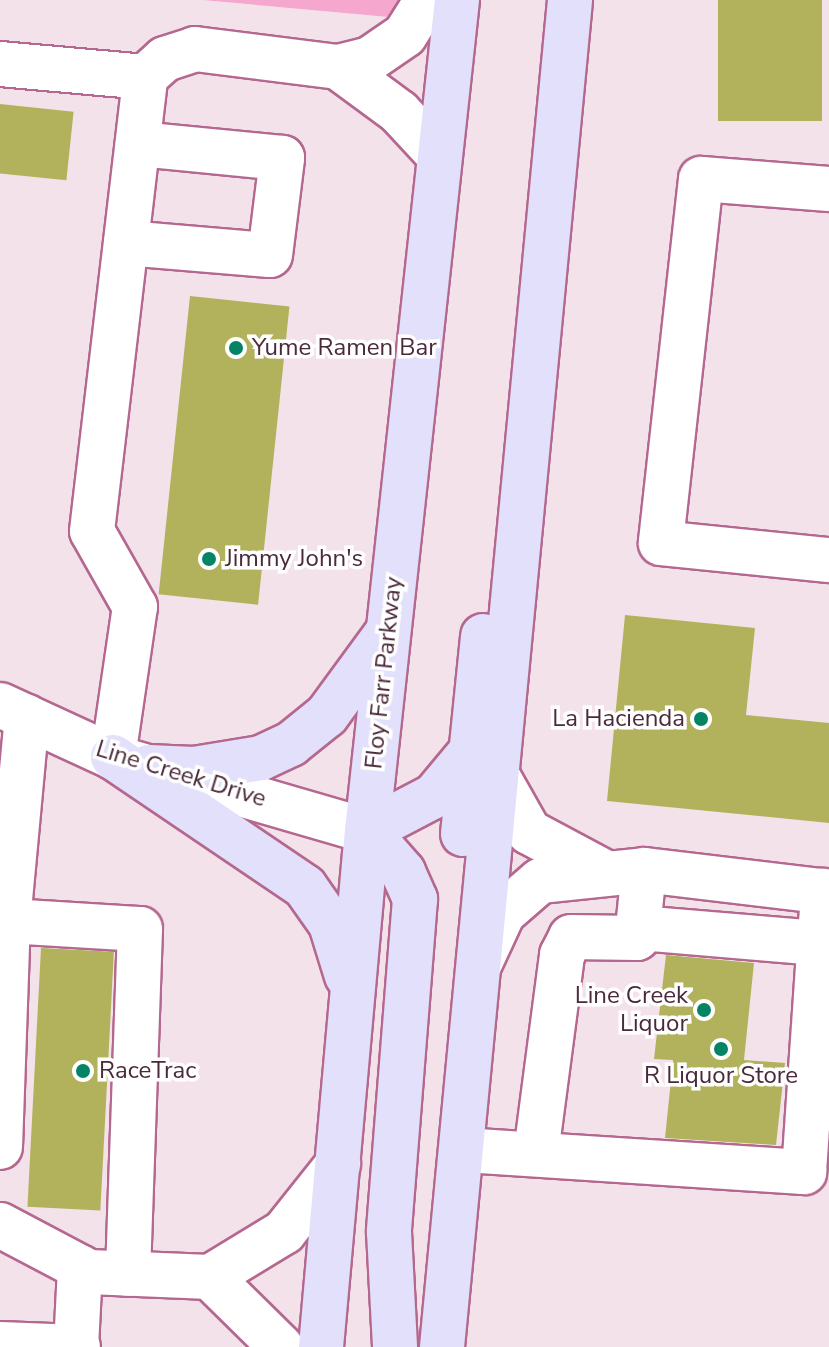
<!DOCTYPE html>
<style>
body{margin:0}
#map{position:relative;width:829px;height:1347px;overflow:hidden;background:#f4e2ea;font-family:"Nunito Sans",sans-serif}
div>[style]{position:absolute}
[style*='--x']{left:calc(var(--x)*1px);top:calc(var(--y)*1px);width:calc(var(--w)*1px);rotate:calc(var(--a)*1deg)}
.green>*{inset:0;background:#f5a7cd}
.building>*{inset:0;background:#b2b25c;transform-origin:0 0}
.roads{filter:drop-shadow(2px 0 #b5688f) drop-shadow(-2px 0 #b5688f) drop-shadow(0 2px #b5688f) drop-shadow(0 -2px #b5688f)}
.minor>*{height:44px;margin:-22px;padding:0 22px;transform-origin:22px;border-radius:22px;background:#fff}
.major>*{height:44px;margin:-22px;padding:0 22px;transform-origin:22px;border-radius:22px;background:#e2e0fa}
.dots>*{width:22px;height:22px;translate:-50% -50%;box-sizing:border-box;border:4px solid #fff;border-radius:50%}
span{translate:-50% -50%;white-space:nowrap;text-align:center;line-height:1.15;-webkit-text-stroke:7px #fff;paint-order:stroke}
.poi-label{font-size:24px;color:#4a2939}
.left{translate:0 -50%;text-align:left}
.right{translate:-100% -50%;text-align:right}
.street-label{font-size:24px;color:#4a2939}
</style>
<div id="map">
<div class="green">
<div style="clip-path:polygon(203px 0,401px 0,400px 18px)"></div>
</div>
<div class="building">
<div style="left:718px;top:0;width:104px;height:121px"></div>
<div style="left:0;top:104px;width:74px;height:69px;rotate:6deg"></div>
<div style="left:190px;top:296px;width:100px;height:300px;rotate:6deg"></div>
<div style="clip-path:polygon(625px 615px,755px 628px,746px 715px,829px 723px,829px 823px,607px 801px)"></div>
<div style="left:41px;top:948px;width:73px;height:259px;rotate:3deg"></div>
<div style="clip-path:polygon(666px 955px,754px 963px,744px 1060px,785px 1063px,776px 1145px,665px 1138px,673px 1060px,654px 1059px)"></div>
</div>
<div class="roads">
<div class="minor">
<div style="--x:0;--y:64;--w:146;--a:5.1"></div>
<div style="--x:338;--y:67;--w:76;--a:36.4"></div>
<div style="--x:399;--y:112;--w:56;--a:47.2"></div>
<div style="--x:829;--y:189;--w:128;--a:-175.5"></div>
<div style="--x:701;--y:179;--w:366;--a:96.3"></div>
<div style="--x:661;--y:543;--w:169;--a:5.8"></div>
<div style="--x:126;--y:243;--w:144;--a:4.8"></div>
<div style="--x:270;--y:255;--w:98;--a:-82.9"></div>
<div style="--x:282;--y:158;--w:145;--a:-174.4"></div>
<div style="--x:0;--y:705;--w:124;--a:24.7"></div>
<div style="--x:113;--y:757;--w:265;--a:16.2"></div>
<div style="--x:113;--y:757;--w:152;--a:-81.7"></div>
<div style="--x:135;--y:607;--w:87;--a:-119.5"></div>
<div style="--x:92;--y:531;--w:457;--a:-83.3"></div>
<div style="--x:145;--y:77;--w:27;--a:-42"></div>
<div style="--x:165;--y:59;--w:32;--a:-18"></div>
<div style="--x:195;--y:49;--w:144;--a:7.2"></div>
<div style="--x:338;--y:67;--w:33;--a:-14"></div>
<div style="--x:370;--y:59;--w:42;--a:-34.4"></div>
<div style="--x:405;--y:35;--w:41;--a:-57.8"></div>
<div style="--x:498;--y:777;--w:63;--a:60.6"></div>
<div style="--x:529;--y:832;--w:87;--a:28"></div>
<div style="--x:8;--y:921;--w:132;--a:3.5"></div>
<div style="--x:140;--y:929;--w:345;--a:92"></div>
<div style="--x:639;--y:928;--w:181;--a:4.8"></div>
<div style="--x:479;--y:965;--w:57;--a:-65.2"></div>
<div style="--x:503;--y:913;--w:49;--a:-40.9"></div>
<div style="--x:540;--y:881;--w:105;--a:-6"></div>
<div style="--x:644;--y:870;--w:186;--a:6.8"></div>
<div style="--x:0;--y:1147;--w:226;--a:-88"></div>
<div style="--x:8;--y:921;--w:205;--a:-84.7"></div>
<div style="--x:464;--y:1150;--w:341;--a:3.7"></div>
<div style="--x:804;--y:1172;--w:282;--a:-86.1"></div>
<div style="--x:536;--y:1153;--w:200;--a:-82.5"></div>
<div style="--x:562;--y:955;--w:20;--a:-63"></div>
<div style="--x:571;--y:937;--w:66;--a:0.9"></div>
<div style="--x:637;--y:938;--w:68;--a:-84.1"></div>
<div style="--x:0;--y:1225;--w:101;--a:27.8"></div>
<div style="--x:89;--y:1272;--w:121;--a:2.4"></div>
<div style="--x:210;--y:1277;--w:87;--a:-31.3"></div>
<div style="--x:284;--y:1232;--w:87;--a:-51.5"></div>
<div style="--x:210;--y:1277;--w:100;--a:44.6"></div>
<div style="--x:0;--y:1344;--w:78;--a:2.2"></div>
<div style="--x:76;--y:1347;--w:80;--a:-87.1"></div>
</div>
<div class="major">
<div style="--x:113;--y:757;--w:232;--a:34.1"></div>
<div style="--x:305;--y:887;--w:45;--a:54.9"></div>
<div style="--x:331;--y:924;--w:54;--a:72.9"></div>
<div style="--x:149;--y:767;--w:45;--a:2.5"></div>
<div style="--x:194;--y:769;--w:68;--a:-9.3"></div>
<div style="--x:261;--y:758;--w:33;--a:-25"></div>
<div style="--x:291;--y:744;--w:46;--a:-38.9"></div>
<div style="--x:327;--y:715;--w:102;--a:-53.8"></div>
<div style="--x:367;--y:831;--w:55;--a:48.7"></div>
<div style="--x:403;--y:872;--w:30;--a:66"></div>
<div style="--x:415;--y:899;--w:334;--a:94.5"></div>
<div style="--x:389;--y:1232;--w:115;--a:87"></div>
<div style="--x:367;--y:831;--w:76;--a:-27.6"></div>
<div style="--x:434;--y:796;--w:55;--a:-50.2"></div>
<div style="--x:463;--y:834;--w:199;--a:-84.2"></div>
<div style="--x:321;--y:1347;--w:518;--a:-84.91"></div>
<div style="--x:367;--y:831;--w:836;--a:-83.82"></div>
<div style="--x:442;--y:1347;--w:1353;--a:-84.57"></div>
</div>
</div>
<div class="dots">
<div style="left:236px;top:348px;background:#058465"></div>
<div style="left:209px;top:559px;background:#058465"></div>
<div style="left:701px;top:719px;background:#058465"></div>
<div style="left:704px;top:1010px;background:#058465"></div>
<div style="left:721px;top:1049px;background:#058465"></div>
<div style="left:83px;top:1071px;background:#058465"></div>
</div>
<div class="poi-label">
<span class="left" style="left:252px;top:348px">Yume Ramen Bar</span>
<span class="left" style="left:225px;top:559px">Jimmy John's</span>
<span class="right" style="left:685px;top:719px">La Hacienda</span>
<span class="right" style="left:688px;top:1010px">Line Creek<br>Liquor</span>
<span class="left" style="left:99px;top:1071px">RaceTrac</span>
<span style="left:721px;top:1076px">R Liquor Store</span>
</div>
<div class="street-label">
<span style="left:384px;top:673px;rotate:-84deg">Floy Farr Parkway</span>
<span style="left:181px;top:774px;rotate:17deg">Line Creek Drive</span>
</div>
</div>
